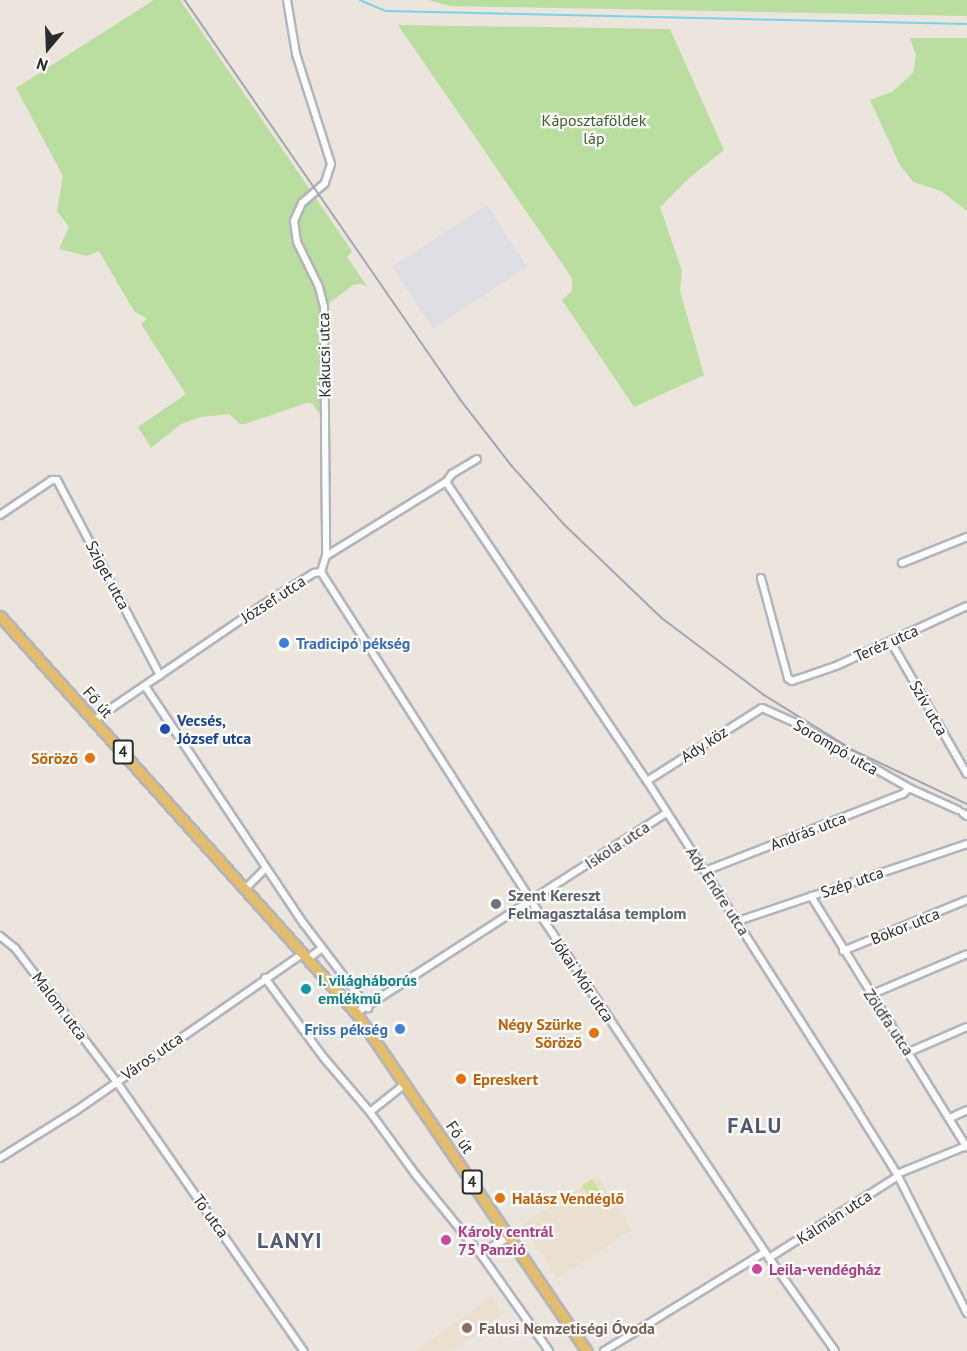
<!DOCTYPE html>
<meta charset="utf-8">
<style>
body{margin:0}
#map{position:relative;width:967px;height:1351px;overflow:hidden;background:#ebe5de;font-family:"PT Sans",sans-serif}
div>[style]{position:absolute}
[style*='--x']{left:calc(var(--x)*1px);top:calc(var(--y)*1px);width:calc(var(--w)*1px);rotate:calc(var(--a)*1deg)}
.industrial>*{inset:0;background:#dfdee5;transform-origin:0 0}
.education>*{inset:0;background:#ebe0cf;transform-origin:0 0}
.green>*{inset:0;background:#badda0}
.pitch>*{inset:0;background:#cce39c;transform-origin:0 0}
.stream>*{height:1.5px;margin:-0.75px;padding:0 0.75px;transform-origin:0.75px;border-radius:0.75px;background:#7bd2e4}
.roads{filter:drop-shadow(2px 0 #b2b5bd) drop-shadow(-2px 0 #b2b5bd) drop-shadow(0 2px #b2b5bd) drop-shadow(0 -2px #b2b5bd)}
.minor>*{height:6px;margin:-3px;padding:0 3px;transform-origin:3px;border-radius:3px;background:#fff}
.primary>*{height:9px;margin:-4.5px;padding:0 4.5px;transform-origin:4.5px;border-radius:4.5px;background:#e4bd6a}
.rail>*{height:1.5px;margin:-0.75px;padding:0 0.75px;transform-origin:0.75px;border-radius:0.75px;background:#a1a6b3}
.dots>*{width:16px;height:16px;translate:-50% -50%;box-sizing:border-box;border:3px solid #fff;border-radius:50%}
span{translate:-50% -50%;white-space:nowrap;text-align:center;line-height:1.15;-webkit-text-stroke:4.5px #fff;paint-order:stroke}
.shield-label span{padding:2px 4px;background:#fff;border:2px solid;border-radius:4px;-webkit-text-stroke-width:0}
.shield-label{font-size:15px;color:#2b2b2b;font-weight:700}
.park-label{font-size:16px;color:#346221}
.street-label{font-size:16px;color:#2b2b2b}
.shop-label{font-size:16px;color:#366cbe;font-weight:700}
.left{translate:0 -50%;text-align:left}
.right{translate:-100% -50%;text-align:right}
.transit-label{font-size:16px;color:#164399;font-weight:700}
.food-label{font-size:16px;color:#c56008;font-weight:700}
.worship-label{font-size:16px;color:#5b616d;font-weight:700}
.culture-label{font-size:16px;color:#0d838f;font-weight:700}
.hotel-label{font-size:16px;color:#b23c85;font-weight:700}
.education-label{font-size:16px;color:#785e54;font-weight:700}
.district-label{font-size:22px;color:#4f5a78;font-weight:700;letter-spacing:1.5px}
.north{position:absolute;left:18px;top:18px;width:60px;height:60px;-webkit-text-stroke:4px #fff;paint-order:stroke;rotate:199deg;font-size:16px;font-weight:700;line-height:24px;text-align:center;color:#2b2b2b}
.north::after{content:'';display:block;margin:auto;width:21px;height:27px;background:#2b2b2b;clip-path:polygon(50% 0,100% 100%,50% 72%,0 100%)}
</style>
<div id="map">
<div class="industrial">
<div style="left:487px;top:205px;width:74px;height:113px;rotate:57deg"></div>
</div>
<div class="education">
<div style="left:597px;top:1176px;width:64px;height:89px;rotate:57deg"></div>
<div style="clip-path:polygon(491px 1297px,503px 1314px,453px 1351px,415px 1351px)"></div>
</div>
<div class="green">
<div style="clip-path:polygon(154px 0,180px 0,352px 251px,347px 257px,367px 286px,360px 284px,353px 285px,324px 307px,324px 412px,318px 412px,312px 403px,306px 403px,245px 424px,240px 424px,229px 414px,201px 417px,181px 424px,151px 448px,138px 427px,186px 394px,141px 324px,147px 319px,134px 311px,99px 251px,87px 256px,59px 249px,69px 227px,57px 211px,63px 176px,16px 88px)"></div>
<div style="clip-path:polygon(428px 0,967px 0,967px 16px,450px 6px)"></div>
<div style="clip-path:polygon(398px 25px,670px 29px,724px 150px,688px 179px,660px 207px,682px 271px,680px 291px,704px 375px,634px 407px,562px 300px,572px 291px,572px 278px)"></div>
<div style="clip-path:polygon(910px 38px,967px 38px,967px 211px,941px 191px,913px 182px,900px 165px,870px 100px,892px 92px,913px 73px,916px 55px)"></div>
</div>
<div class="pitch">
<div style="left:592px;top:1179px;width:20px;height:12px;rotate:57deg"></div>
</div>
<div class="stream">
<div style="--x:360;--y:0;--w:28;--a:23"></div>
<div style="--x:386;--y:11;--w:581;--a:1.28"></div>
</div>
<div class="roads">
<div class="minor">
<div style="--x:287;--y:0;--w:55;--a:80.5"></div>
<div style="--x:296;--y:54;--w:115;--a:72.3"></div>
<div style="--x:331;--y:164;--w:20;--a:108"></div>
<div style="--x:325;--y:183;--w:30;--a:139"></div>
<div style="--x:302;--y:203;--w:20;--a:114"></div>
<div style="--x:294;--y:221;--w:21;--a:82"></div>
<div style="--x:297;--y:242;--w:50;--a:63.9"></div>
<div style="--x:319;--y:287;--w:21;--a:76"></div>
<div style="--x:324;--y:307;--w:249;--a:89.5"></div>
<div style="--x:446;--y:482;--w:360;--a:56.1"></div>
<div style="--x:647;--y:781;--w:390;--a:57.4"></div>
<div style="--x:857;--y:1110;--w:75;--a:58"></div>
<div style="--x:897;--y:1174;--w:156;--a:63.3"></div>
<div style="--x:0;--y:515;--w:63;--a:-33.9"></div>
<div style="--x:52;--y:480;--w:5;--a:0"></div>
<div style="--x:57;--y:480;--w:221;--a:62.2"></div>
<div style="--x:902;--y:563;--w:70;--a:-21.8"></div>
<div style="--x:321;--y:572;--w:390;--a:57.4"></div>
<div style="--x:531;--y:901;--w:422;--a:56.3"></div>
<div style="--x:765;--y:1252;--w:121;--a:54.7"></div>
<div style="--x:761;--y:578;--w:104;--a:74.9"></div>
<div style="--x:788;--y:678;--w:5;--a:37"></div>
<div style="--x:792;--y:681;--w:46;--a:-18.8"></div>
<div style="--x:836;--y:666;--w:144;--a:-24.6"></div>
<div style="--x:891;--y:642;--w:152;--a:60.1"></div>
<div style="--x:145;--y:686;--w:286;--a:56.3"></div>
<div style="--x:304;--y:924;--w:106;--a:52.7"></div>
<div style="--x:94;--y:720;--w:199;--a:-34.3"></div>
<div style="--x:258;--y:608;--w:66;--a:-32"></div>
<div style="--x:314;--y:573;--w:7;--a:-8"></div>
<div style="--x:321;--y:572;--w:17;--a:-73"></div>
<div style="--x:326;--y:556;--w:141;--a:-31.7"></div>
<div style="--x:446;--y:482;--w:10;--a:-53"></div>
<div style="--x:452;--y:474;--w:29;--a:-31"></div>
<div style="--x:647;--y:781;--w:136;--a:-32.4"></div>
<div style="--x:762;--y:708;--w:34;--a:24"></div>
<div style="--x:793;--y:722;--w:133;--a:29.6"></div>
<div style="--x:909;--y:788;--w:54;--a:24.2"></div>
<div style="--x:963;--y:813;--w:5;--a:37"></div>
<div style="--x:705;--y:871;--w:212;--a:-21.3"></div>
<div style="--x:903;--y:794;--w:8;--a:-45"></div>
<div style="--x:246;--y:888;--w:28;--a:-45"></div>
<div style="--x:811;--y:896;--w:296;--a:58.2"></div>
<div style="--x:738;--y:921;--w:242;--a:-18.6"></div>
<div style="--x:0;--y:936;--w:19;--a:39"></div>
<div style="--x:15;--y:948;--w:167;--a:52.8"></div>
<div style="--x:116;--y:1081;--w:329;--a:55.2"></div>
<div style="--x:843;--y:951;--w:134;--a:-22.4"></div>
<div style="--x:309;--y:958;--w:15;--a:-37"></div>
<div style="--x:265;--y:978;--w:99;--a:53.6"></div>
<div style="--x:324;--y:1058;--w:71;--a:49.6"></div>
<div style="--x:370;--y:1112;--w:78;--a:53.9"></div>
<div style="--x:416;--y:1175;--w:104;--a:50.8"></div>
<div style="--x:482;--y:1256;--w:116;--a:54.8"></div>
<div style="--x:870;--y:995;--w:105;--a:-22.9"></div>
<div style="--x:356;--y:1013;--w:369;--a:-32.8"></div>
<div style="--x:909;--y:1052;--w:63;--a:-23.3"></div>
<div style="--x:370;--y:1112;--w:45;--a:-38.7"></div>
<div style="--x:950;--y:1118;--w:19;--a:-25"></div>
<div style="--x:0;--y:1158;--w:91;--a:-31.9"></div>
<div style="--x:77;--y:1110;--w:276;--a:-34.7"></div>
<div style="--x:897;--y:1174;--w:74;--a:-22.1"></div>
<div style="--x:480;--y:1253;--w:33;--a:-29"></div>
<div style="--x:769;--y:1258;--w:153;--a:-32.4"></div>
<div style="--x:604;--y:1351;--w:189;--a:-31.6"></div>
</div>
<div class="primary">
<div style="--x:0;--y:616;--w:533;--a:48.12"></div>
<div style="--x:356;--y:1013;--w:409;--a:55.7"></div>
</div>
</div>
<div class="rail">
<div style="--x:185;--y:0;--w:485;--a:55.4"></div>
<div style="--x:460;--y:399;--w:85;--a:52.2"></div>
<div style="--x:512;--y:466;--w:78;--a:48.1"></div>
<div style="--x:564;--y:524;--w:136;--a:43.8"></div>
<div style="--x:662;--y:618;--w:128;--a:37"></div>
<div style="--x:764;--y:695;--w:107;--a:31.6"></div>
<div style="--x:855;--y:751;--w:124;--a:25.3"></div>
</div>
<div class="dots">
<div style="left:284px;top:643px;background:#3f7fe0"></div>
<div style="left:165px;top:729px;background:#1a4fb4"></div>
<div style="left:90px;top:758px;background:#e8710a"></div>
<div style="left:496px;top:904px;background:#6b7280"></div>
<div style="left:306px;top:989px;background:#0f9aa8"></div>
<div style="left:400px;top:1029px;background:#3f7fe0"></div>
<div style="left:594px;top:1033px;background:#e8710a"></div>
<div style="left:461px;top:1079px;background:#e8710a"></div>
<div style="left:500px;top:1198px;background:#e8710a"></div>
<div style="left:446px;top:1240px;background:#d1479c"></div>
<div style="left:757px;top:1269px;background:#d1479c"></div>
<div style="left:467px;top:1328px;background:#8d6e63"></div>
</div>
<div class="shield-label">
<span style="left:123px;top:752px">4</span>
<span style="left:472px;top:1182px">4</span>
</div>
<div class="park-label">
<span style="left:594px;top:129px">Káposztaföldek<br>láp</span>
</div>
<div class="street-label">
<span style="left:324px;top:355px;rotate:-91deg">Kakucsi utca</span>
<span style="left:108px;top:575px;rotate:62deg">Sziget utca</span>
<span style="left:273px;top:599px;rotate:-33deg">József utca</span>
<span style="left:886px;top:643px;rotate:-24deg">Teréz utca</span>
<span style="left:98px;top:702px;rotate:48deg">Fő út</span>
<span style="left:929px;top:708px;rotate:60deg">Szív utca</span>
<span style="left:704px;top:744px;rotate:-33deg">Ady köz</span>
<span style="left:836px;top:747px;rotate:30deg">Sorompó utca</span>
<span style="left:808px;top:831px;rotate:-21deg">András utca</span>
<span style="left:617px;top:845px;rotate:-33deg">Iskola utca</span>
<span style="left:852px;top:882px;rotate:-19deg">Szép utca</span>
<span style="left:718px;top:891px;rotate:57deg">Ady Endre utca</span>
<span style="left:905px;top:926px;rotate:-22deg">Bokor utca</span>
<span style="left:583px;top:980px;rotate:56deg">Jókai Mór utca</span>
<span style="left:60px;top:1006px;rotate:53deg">Malom utca</span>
<span style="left:889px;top:1022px;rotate:56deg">Zöldfa utca</span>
<span style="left:152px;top:1056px;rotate:-35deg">Város utca</span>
<span style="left:460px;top:1137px;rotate:56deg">Fő út</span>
<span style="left:211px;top:1216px;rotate:54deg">Tó utca</span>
<span style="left:834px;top:1217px;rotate:-33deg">Kálmán utca</span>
</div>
<div class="shop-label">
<span class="left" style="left:296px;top:643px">Tradicipó pékség</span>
<span class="right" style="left:388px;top:1029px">Friss pékség</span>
</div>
<div class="transit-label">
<span class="left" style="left:177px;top:729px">Vecsés,<br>József utca</span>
</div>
<div class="food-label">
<span class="right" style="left:78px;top:758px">Söröző</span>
<span class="right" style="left:582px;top:1033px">Négy Szürke<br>Söröző</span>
<span class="left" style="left:473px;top:1079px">Epreskert</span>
<span class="left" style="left:512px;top:1198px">Halász Vendéglő</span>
</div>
<div class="worship-label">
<span class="left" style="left:508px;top:904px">Szent Kereszt<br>Felmagasztalása templom</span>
</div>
<div class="culture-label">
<span class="left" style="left:318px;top:989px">I. világháborús<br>emlékmű</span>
</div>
<div class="hotel-label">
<span class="left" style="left:458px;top:1240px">Károly centrál<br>75 Panzió</span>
<span class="left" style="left:769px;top:1269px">Leila-vendégház</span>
</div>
<div class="education-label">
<span class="left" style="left:479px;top:1328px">Falusi Nemzetiségi Óvoda</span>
</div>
<div class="district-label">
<span style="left:755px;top:1126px">FALU</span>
<span style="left:290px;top:1241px">LANYI</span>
</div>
<div class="north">N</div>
</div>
